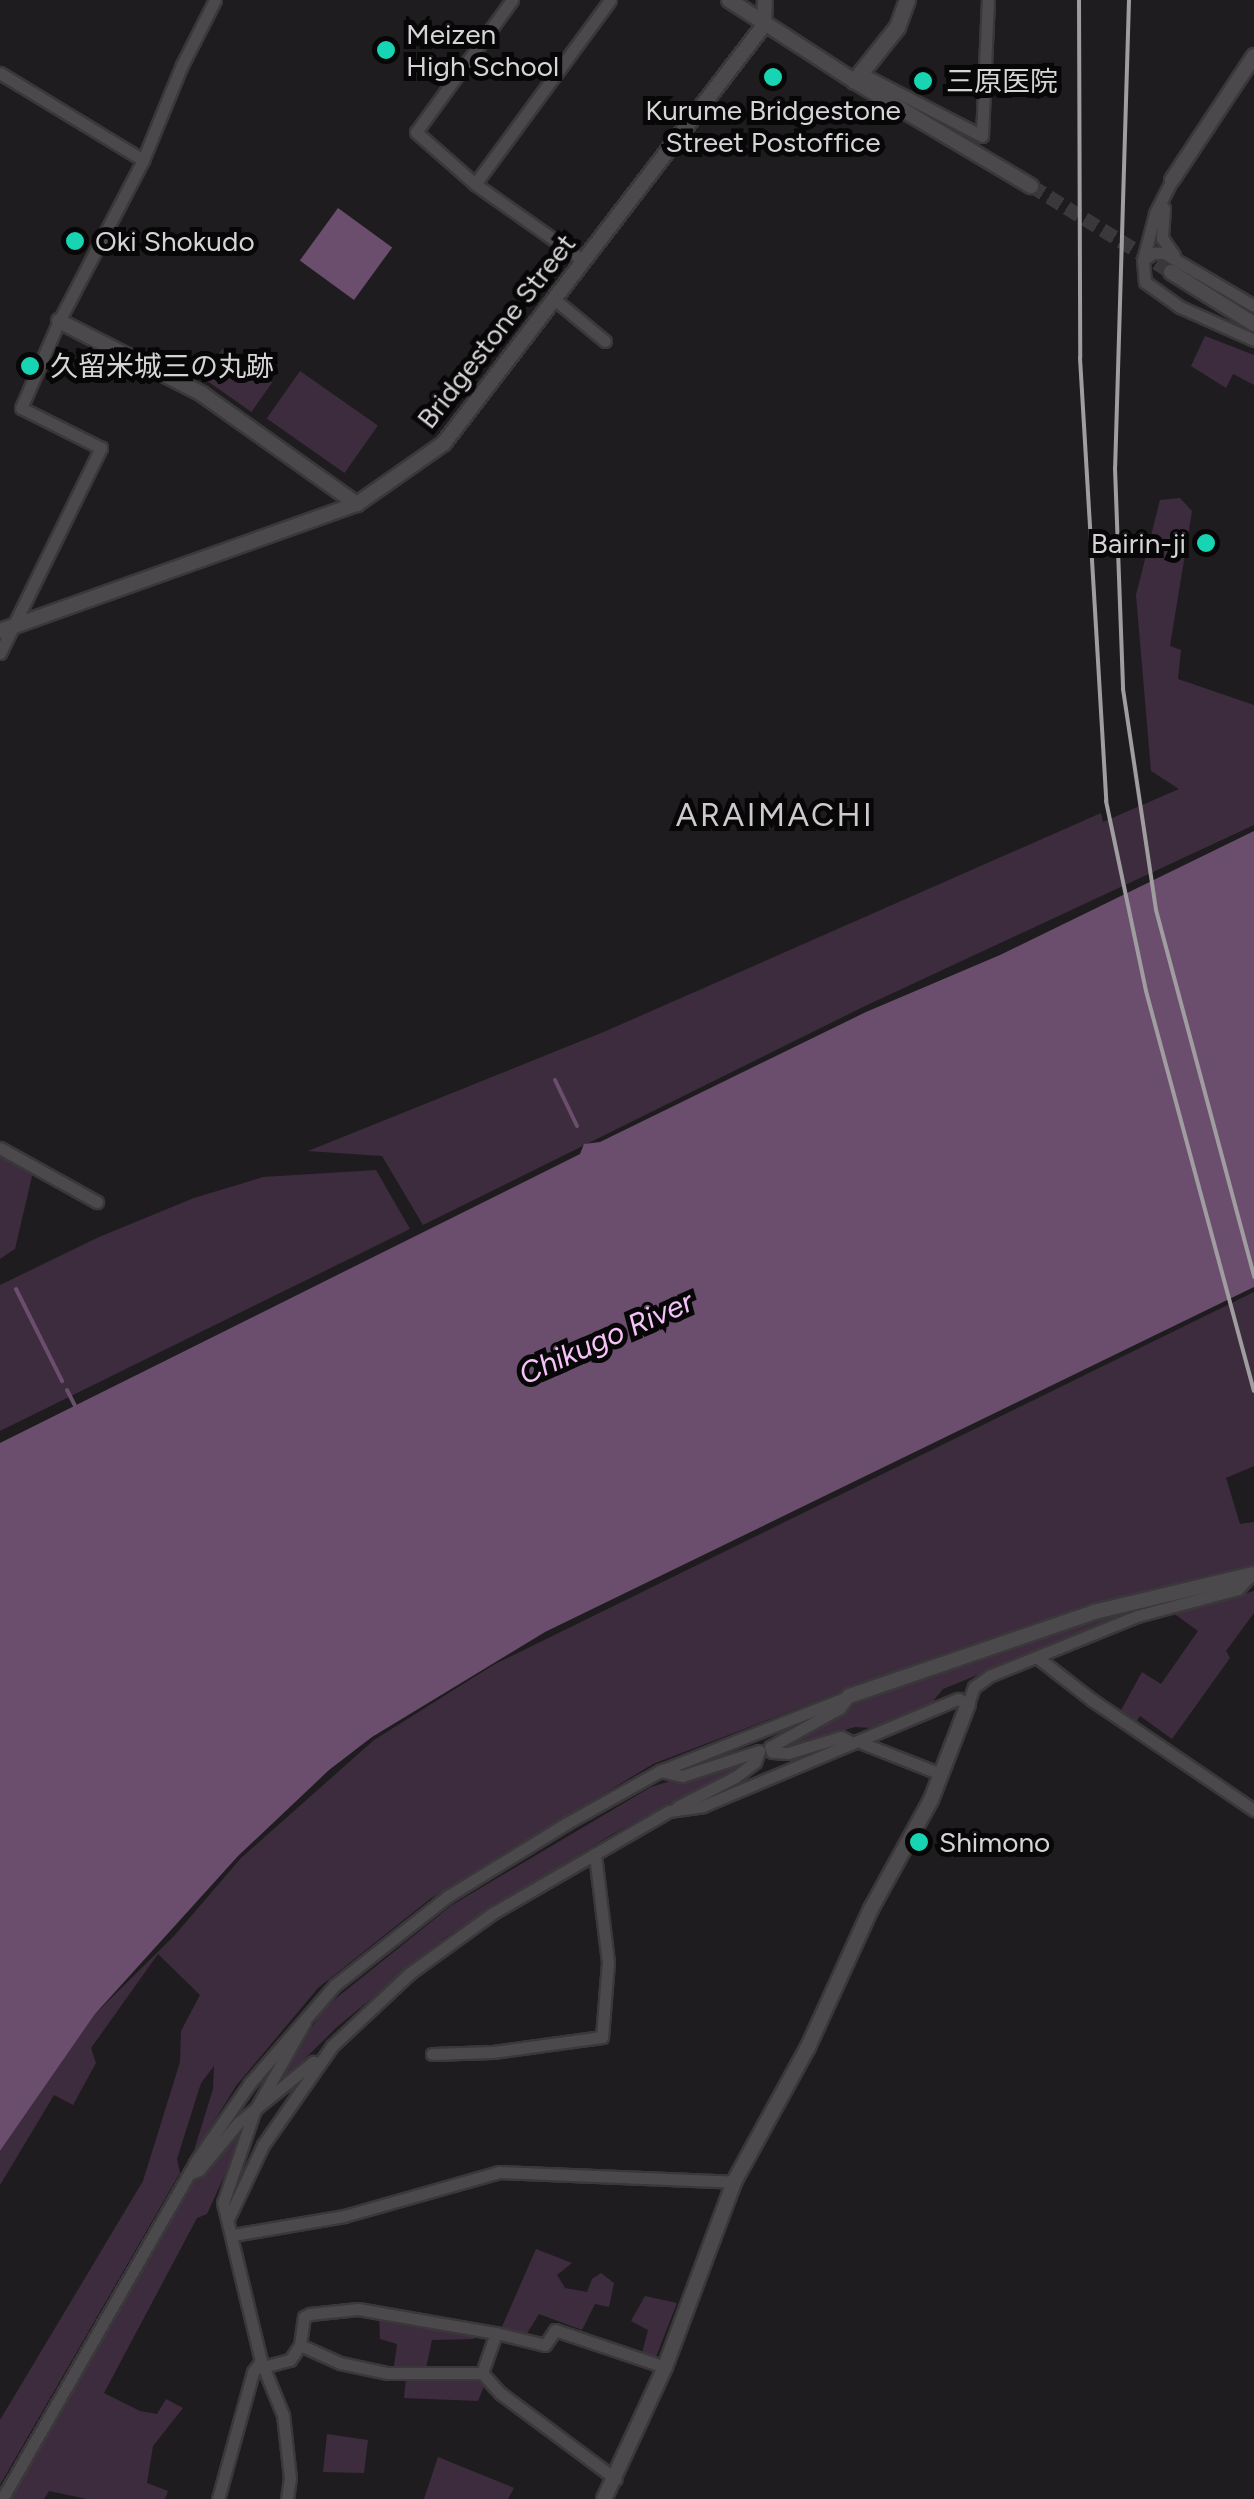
<!DOCTYPE html>
<meta charset="utf-8">
<style>
body{margin:0}
#map{position:relative;width:1254px;height:2499px;overflow:hidden;background:#1f1c1f;font-family:Figtree,"Noto Sans JP",sans-serif}
div>[style]{position:absolute}
[style*='--x']{left:calc(var(--x)*1px);top:calc(var(--y)*1px);width:calc(var(--w)*1px);rotate:calc(var(--a)*1deg)}
.green>*{inset:0;background:#3d2c3e;transform-origin:0 0}
.water>*{inset:0;background:#6b4d6d;transform-origin:0 0}
.stream>*{height:4px;margin:-2px;padding:0 2px;transform-origin:2px;border-radius:2px;background:#6b4d6d}
.tertiary-tunnel>*{height:14px;margin-top:-7px;transform-origin:0;background:repeating-linear-gradient(90deg,#3a383a 0 14px,transparent 0 21px)}
.roads{filter:drop-shadow(2px 0 #3a383a) drop-shadow(-2px 0 #3a383a) drop-shadow(0 2px #3a383a) drop-shadow(0 -2px #3a383a)}
.minor>*{height:11px;margin:-5.5px;padding:0 5.5px;transform-origin:5.5px;border-radius:5.5px;background:#4c494c}
.tertiary>*{height:14px;margin:-7px;padding:0 7px;transform-origin:7px;border-radius:7px;background:#4c494c}
.secondary>*{height:15px;margin:-7.5px;padding:0 7.5px;transform-origin:7.5px;border-radius:7.5px;background:#4c494c}
.rail>*{height:4px;margin:-2px;padding:0 2px;transform-origin:2px;border-radius:2px;background:#a09da0}
.dots>*{width:28px;height:28px;translate:-50% -50%;box-sizing:border-box;border:5px solid #080708;border-radius:50%}
span{translate:-50% -50%;white-space:nowrap;text-align:center;line-height:1.15;-webkit-text-stroke:10px #080708;paint-order:stroke}
.poi-label{font-size:28px;color:#d6d4d6}
.left{translate:0 -50%;text-align:left}
.right{translate:-100% -50%;text-align:right}
.street-label{font-size:28px;color:#d6d4d6}
.water-label{font-size:30px;color:#f7c2f9;font-style:italic}
.quarter-label{font-size:32px;color:#cdc9cd;letter-spacing:2.5px}
</style>
<div id="map">
<div class="green">
<div style="clip-path:polygon(1205px 336px,1254px 355px,1254px 385px,1233px 374px,1226px 388px,1191px 366px)"></div>
<div style="left:223px;top:348px;width:60px;height:36px;rotate:35deg"></div>
<div style="left:300px;top:371px;width:95px;height:58px;rotate:35deg"></div>
<div style="clip-path:polygon(1180px 498px,1192px 511px,1170px 646px,1181px 650px,1178px 679px,1254px 705px,1254px 825px,865px 1006px,423px 1225px,382px 1156px,308px 1151px,606px 1031px,1101px 813px,1103px 822px,1179px 789px,1151px 771px,1136px 595px,1160px 500px)"></div>
<div style="clip-path:polygon(0 1157px,33px 1172px,15px 1249px,0 1259px)"></div>
<div style="clip-path:polygon(376px 1170px,410px 1229px,0 1431px,0 1285px,99px 1237px,194px 1198px,263px 1177px)"></div>
<div style="clip-path:polygon(1254px 1292px,1254px 1466px,1226px 1478px,1240px 1524px,1254px 1522px,1254px 1566px,1108px 1600px,870px 1681px,653px 1764px,430px 1899px,318px 1988px,236px 2086px,192px 2157px,213px 2089px,214px 2066px,201px 2083px,177px 2159px,180px 2173px,0 2485px,0 2420px,143px 2181px,180px 2062px,181px 2031px,200px 1995px,158px 1954px,91px 2048px,96px 2063px,73px 2105px,54px 2095px,0 2185px,0 2151px,95px 2014px,174px 1936px,241px 1858px,374px 1740px,495px 1664px)"></div>
<div style="clip-path:polygon(1254px 1591px,1254px 1613px,1226px 1651px,1230px 1658px,1172px 1739px,1140px 1716px,1135px 1724px,1120px 1712px,1142px 1672px,1161px 1684px,1198px 1631px,1173px 1613px)"></div>
<div style="clip-path:polygon(1143px 1608px,943px 1689px,930px 1705px,872px 1728px,855px 1727px,790px 1746px,790px 1738px,847px 1712px,858px 1700px,1102px 1616px)"></div>
<div style="clip-path:polygon(739px 1760px,742px 1766px,611px 1835px,446px 1937px,337px 2027px,274px 2089px,324px 2008px,452px 1905px,651px 1787px)"></div>
<div style="clip-path:polygon(242px 2137px,207px 2214px,197px 2218px,104px 2393px,140px 2411px,157px 2414px,166px 2399px,183px 2408px,153px 2446px,147px 2483px,168px 2491px,165px 2499px,87px 2499px,49px 2491px,44px 2499px,8px 2499px,195px 2176px,214px 2162px,231px 2139px)"></div>
<div style="clip-path:polygon(536px 2249px,572px 2263px,557px 2275px,565px 2288px,587px 2292px,592px 2279px,601px 2273px,614px 2283px,609px 2307px,595px 2304px,582px 2330px,539px 2314px,526px 2335px,501px 2329px)"></div>
<div style="clip-path:polygon(645px 2296px,677px 2303px,656px 2357px,642px 2353px,648px 2330px,631px 2321px)"></div>
<div style="clip-path:polygon(379px 2314px,476px 2331px,474px 2339px,432px 2340px,426px 2368px,394px 2366px,397px 2344px,380px 2339px)"></div>
<div style="clip-path:polygon(406px 2378px,481px 2378px,485px 2384px,478px 2401px,404px 2398px)"></div>
<div style="clip-path:polygon(327px 2434px,368px 2440px,364px 2473px,323px 2472px)"></div>
<div style="clip-path:polygon(438px 2457px,514px 2488px,508px 2499px,424px 2499px)"></div>
</div>
<div class="water">
<div style="left:338px;top:208px;width:67px;height:65px;rotate:36deg"></div>
<div style="clip-path:polygon(1254px 831px,1254px 1287px,545px 1632px,372px 1737px,329px 1770px,238px 1856px,95px 2014px,0 2151px,0 1443px,580px 1154px,584px 1144px,600px 1142px,866px 1012px,1000px 955px)"></div>
</div>
<div class="stream">
<div style="--x:555;--y:1080;--w:51;--a:64.4"></div>
<div style="--x:16;--y:1289;--w:103;--a:63.4"></div>
<div style="--x:67;--y:1390;--w:20;--a:63"></div>
</div>
<div class="tertiary-tunnel">
<div style="--x:1031;--y:186;--w:164;--a:31.6"></div>
</div>
<div class="roads">
<div class="minor">
<div style="--x:512;--y:0;--w:163;--a:126"></div>
<div style="--x:416;--y:132;--w:79;--a:41.4"></div>
<div style="--x:475;--y:184;--w:133;--a:35.2"></div>
<div style="--x:0;--y:73;--w:167;--a:31.3"></div>
<div style="--x:860;--y:73;--w:137;--a:27.3"></div>
<div style="--x:982;--y:136;--w:136;--a:-87.5"></div>
<div style="--x:1172;--y:180;--w:38;--a:117"></div>
<div style="--x:1155;--y:214;--w:48;--a:104.6"></div>
<div style="--x:1143;--y:260;--w:22;--a:85"></div>
<div style="--x:1145;--y:282;--w:43;--a:35.5"></div>
<div style="--x:1180;--y:307;--w:81;--a:24"></div>
<div style="--x:475;--y:184;--w:228;--a:-53.7"></div>
<div style="--x:1164;--y:208;--w:30;--a:94"></div>
<div style="--x:1162;--y:238;--w:21;--a:55"></div>
<div style="--x:1143;--y:260;--w:12;--a:-35"></div>
<div style="--x:1153;--y:253;--w:11;--a:0"></div>
<div style="--x:1164;--y:253;--w:104;--a:30.5"></div>
<div style="--x:554;--y:299;--w:66;--a:39.5"></div>
<div style="--x:0;--y:653;--w:229;--a:-63.8"></div>
<div style="--x:101;--y:448;--w:89;--a:-153.4"></div>
<div style="--x:21;--y:408;--w:95;--a:-66.4"></div>
<div style="--x:59;--y:321;--w:182;--a:-62.4"></div>
<div style="--x:143;--y:160;--w:103;--a:-67.7"></div>
<div style="--x:182;--y:65;--w:73;--a:-63.1"></div>
<div style="--x:0;--y:1148;--w:111;--a:29.1"></div>
<div style="--x:1038;--y:1658;--w:68;--a:37.9"></div>
<div style="--x:1092;--y:1700;--w:196;--a:34.2"></div>
<div style="--x:849;--y:1696;--w:15;--a:127"></div>
<div style="--x:840;--y:1708;--w:80;--a:150.9"></div>
<div style="--x:770;--y:1747;--w:5;--a:68"></div>
<div style="--x:772;--y:1752;--w:16;--a:4"></div>
<div style="--x:788;--y:1753;--w:55;--a:-16.8"></div>
<div style="--x:841;--y:1737;--w:13;--a:27"></div>
<div style="--x:862;--y:1743;--w:85;--a:21.4"></div>
<div style="--x:660;--y:1771;--w:23;--a:13"></div>
<div style="--x:682;--y:1776;--w:81;--a:-18"></div>
<div style="--x:759;--y:1751;--w:12;--a:110"></div>
<div style="--x:755;--y:1762;--w:25;--a:143"></div>
<div style="--x:735;--y:1777;--w:65;--a:152.7"></div>
<div style="--x:432;--y:2054;--w:61;--a:-1.9"></div>
<div style="--x:493;--y:2052;--w:110;--a:-7.8"></div>
<div style="--x:602;--y:2037;--w:75;--a:-85.4"></div>
<div style="--x:608;--y:1962;--w:109;--a:-96.9"></div>
<div style="--x:191;--y:2173;--w:9;--a:-21"></div>
<div style="--x:199;--y:2170;--w:61;--a:-50.3"></div>
<div style="--x:238;--y:2123;--w:97;--a:-39.1"></div>
<div style="--x:229;--y:2217;--w:80;--a:-64.7"></div>
<div style="--x:263;--y:2145;--w:121;--a:-55.1"></div>
<div style="--x:332;--y:2046;--w:107;--a:-43.1"></div>
<div style="--x:410;--y:1973;--w:102;--a:-35.9"></div>
<div style="--x:493;--y:1913;--w:203;--a:-30.1"></div>
<div style="--x:669;--y:1811;--w:34;--a:-8"></div>
<div style="--x:703;--y:1806;--w:277;--a:-22.8"></div>
<div style="--x:958;--y:1699;--w:11;--a:27"></div>
<div style="--x:968;--y:1704;--w:18;--a:-71"></div>
<div style="--x:974;--y:1687;--w:19;--a:-36"></div>
<div style="--x:989;--y:1676;--w:160;--a:-22.1"></div>
<div style="--x:1137;--y:1616;--w:105;--a:-15"></div>
<div style="--x:1238;--y:1589;--w:19;--a:-47"></div>
<div style="--x:233;--y:2235;--w:113;--a:-9.7"></div>
<div style="--x:344;--y:2216;--w:161;--a:-15.8"></div>
<div style="--x:499;--y:2172;--w:235;--a:2.4"></div>
<div style="--x:300;--y:2345;--w:28;--a:-82"></div>
<div style="--x:304;--y:2317;--w:7;--a:-27"></div>
<div style="--x:310;--y:2314;--w:48;--a:-5.9"></div>
<div style="--x:358;--y:2309;--w:140;--a:9.9"></div>
<div style="--x:263;--y:2367;--w:28;--a:-15"></div>
<div style="--x:290;--y:2360;--w:18;--a:-56"></div>
<div style="--x:300;--y:2345;--w:44;--a:24.2"></div>
<div style="--x:340;--y:2363;--w:49;--a:11.8"></div>
<div style="--x:388;--y:2373;--w:94;--a:0"></div>
<div style="--x:482;--y:2373;--w:42;--a:-70.7"></div>
<div style="--x:496;--y:2333;--w:50;--a:13.8"></div>
<div style="--x:545;--y:2345;--w:18;--a:-56"></div>
<div style="--x:555;--y:2330;--w:116;--a:18.6"></div>
<div style="--x:482;--y:2373;--w:27;--a:48"></div>
<div style="--x:500;--y:2393;--w:144;--a:36.6"></div>
<div style="--x:2;--y:2499;--w:390;--a:-60.1"></div>
<div style="--x:196;--y:2161;--w:95;--a:-55.3"></div>
<div style="--x:250;--y:2083;--w:130;--a:-49.1"></div>
<div style="--x:335;--y:1985;--w:144;--a:-38.2"></div>
<div style="--x:448;--y:1896;--w:140;--a:-31.5"></div>
<div style="--x:567;--y:1823;--w:107;--a:-29.2"></div>
<div style="--x:660;--y:1771;--w:203;--a:-21.6"></div>
<div style="--x:218;--y:2499;--w:132;--a:-74.6"></div>
<div style="--x:253;--y:2372;--w:14;--a:-54"></div>
<div style="--x:287;--y:2499;--w:21;--a:-82"></div>
<div style="--x:290;--y:2478;--w:63;--a:-96.3"></div>
<div style="--x:283;--y:2415;--w:58;--a:-112.2"></div>
<div style="--x:261;--y:2361;--w:163;--a:-103.5"></div>
<div style="--x:223;--y:2203;--w:96;--a:-71.2"></div>
<div style="--x:254;--y:2112;--w:103;--a:-60.5"></div>
</div>
<div class="tertiary">
<div style="--x:729;--y:0;--w:149;--a:32.9"></div>
<div style="--x:854;--y:81;--w:206;--a:30.7"></div>
<div style="--x:764;--y:25;--w:25;--a:-88"></div>
<div style="--x:1172;--y:180;--w:149;--a:-56.5"></div>
<div style="--x:1171;--y:272;--w:98;--a:32.1"></div>
<div style="--x:59;--y:321;--w:161;--a:27"></div>
<div style="--x:202;--y:394;--w:190;--a:35.4"></div>
<div style="--x:0;--y:631;--w:379;--a:-19.6"></div>
<div style="--x:357;--y:504;--w:106;--a:-35"></div>
<div style="--x:444;--y:443;--w:526;--a:-52.56"></div>
<div style="--x:849;--y:1696;--w:259;--a:-18.9"></div>
<div style="--x:1094;--y:1612;--w:164;--a:-13.4"></div>
<div style="--x:604;--y:2499;--w:145;--a:-65.2"></div>
<div style="--x:665;--y:2367;--w:197;--a:-69.5"></div>
<div style="--x:734;--y:2182;--w:154;--a:-61.3"></div>
<div style="--x:808;--y:2047;--w:152;--a:-65.5"></div>
<div style="--x:871;--y:1909;--w:124;--a:-61.2"></div>
<div style="--x:931;--y:1800;--w:103;--a:-68.9"></div>
</div>
<div class="secondary">
<div style="--x:854;--y:81;--w:69;--a:-51.5"></div>
<div style="--x:897;--y:27;--w:29;--a:-70"></div>
</div>
</div>
<div class="rail">
<div style="--x:1079;--y:0;--w:358;--a:89.8"></div>
<div style="--x:1080;--y:358;--w:444;--a:86.6"></div>
<div style="--x:1106;--y:801;--w:194;--a:78.1"></div>
<div style="--x:1146;--y:991;--w:414;--a:74.9"></div>
<div style="--x:1129;--y:0;--w:468;--a:91.7"></div>
<div style="--x:1115;--y:468;--w:221;--a:87.9"></div>
<div style="--x:1123;--y:689;--w:223;--a:81.5"></div>
<div style="--x:1156;--y:910;--w:380;--a:75"></div>
</div>
<div class="dots">
<div style="left:386px;top:50px;background:#17d5b2"></div>
<div style="left:773px;top:77px;background:#17d5b2"></div>
<div style="left:923px;top:81px;background:#17d5b2"></div>
<div style="left:75px;top:241px;background:#17d5b2"></div>
<div style="left:30px;top:366px;background:#17d5b2"></div>
<div style="left:1206px;top:543px;background:#17d5b2"></div>
<div style="left:919px;top:1842px;background:#17d5b2"></div>
</div>
<div class="poi-label">
<span class="left" style="left:406px;top:50px">Meizen<br>High School</span>
<span class="left" style="left:946px;top:81px">三原医院</span>
<span style="left:773px;top:126px">Kurume Bridgestone<br>Street Postoffice</span>
<span class="left" style="left:95px;top:241px">Oki Shokudo</span>
<span class="left" style="left:50px;top:366px">久留米城三の丸跡</span>
<span class="right" style="left:1186px;top:543px">Bairin-ji</span>
<span class="left" style="left:939px;top:1842px">Shimono</span>
</div>
<div class="street-label">
<span style="left:496px;top:331px;rotate:-52deg">Bridgestone Street</span>
</div>
<div class="water-label">
<span style="left:606px;top:1338px;rotate:-24deg">Chikugo River</span>
</div>
<div class="quarter-label">
<span style="left:775px;top:815px">ARAIMACHI</span>
</div>
</div>
